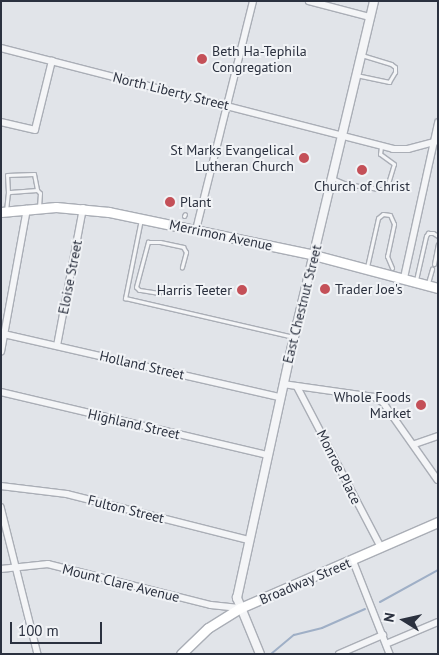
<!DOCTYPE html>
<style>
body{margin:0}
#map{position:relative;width:439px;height:655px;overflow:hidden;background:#e1e4e9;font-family:"PT Sans",sans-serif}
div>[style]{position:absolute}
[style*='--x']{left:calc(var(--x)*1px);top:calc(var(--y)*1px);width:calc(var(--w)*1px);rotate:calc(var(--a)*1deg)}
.stream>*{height:2px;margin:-1px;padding:0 1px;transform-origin:1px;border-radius:1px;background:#9fafc6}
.roads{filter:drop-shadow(1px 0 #aaaeb6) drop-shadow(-1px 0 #aaaeb6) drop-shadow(0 1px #aaaeb6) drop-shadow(0 -1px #aaaeb6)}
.service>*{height:3px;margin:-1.5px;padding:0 1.5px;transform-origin:1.5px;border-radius:1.5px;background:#f4f5f7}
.minor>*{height:5.5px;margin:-2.75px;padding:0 2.75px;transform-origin:2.75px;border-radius:2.75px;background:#f4f5f7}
.tertiary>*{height:8px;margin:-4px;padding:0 4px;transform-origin:4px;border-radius:4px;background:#f4f5f7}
.secondary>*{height:9px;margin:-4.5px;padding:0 4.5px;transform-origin:4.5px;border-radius:4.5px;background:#fff}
.primary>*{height:9px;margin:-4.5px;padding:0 4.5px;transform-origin:4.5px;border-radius:4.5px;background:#fff}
.dots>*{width:14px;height:14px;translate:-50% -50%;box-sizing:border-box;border:2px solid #f1f3f6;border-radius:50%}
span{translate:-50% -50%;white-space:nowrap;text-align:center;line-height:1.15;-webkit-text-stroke:4px #f1f3f6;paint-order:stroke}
.poi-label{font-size:14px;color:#2b313f}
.left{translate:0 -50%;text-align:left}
.right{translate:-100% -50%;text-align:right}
.street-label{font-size:14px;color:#2b313f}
.frame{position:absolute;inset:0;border:2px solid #2b313f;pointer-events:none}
.north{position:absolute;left:379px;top:595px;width:50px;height:50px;-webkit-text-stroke:4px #f1f3f6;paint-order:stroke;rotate:280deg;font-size:14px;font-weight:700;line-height:20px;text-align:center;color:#2b313f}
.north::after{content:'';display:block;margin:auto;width:18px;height:22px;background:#2b313f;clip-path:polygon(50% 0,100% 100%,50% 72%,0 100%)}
.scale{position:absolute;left:10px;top:622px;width:92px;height:22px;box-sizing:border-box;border:2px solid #2b313f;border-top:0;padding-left:6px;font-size:15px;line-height:18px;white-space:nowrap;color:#2b313f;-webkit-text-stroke:4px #f1f3f6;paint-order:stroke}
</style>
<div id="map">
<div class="stream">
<div style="--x:380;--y:602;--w:66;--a:-28.9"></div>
<div style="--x:271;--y:654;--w:30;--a:-40"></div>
<div style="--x:294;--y:635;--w:29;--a:-14"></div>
<div style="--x:322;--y:628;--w:47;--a:-23.8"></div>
</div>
<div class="roads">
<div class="service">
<div style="--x:356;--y:75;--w:34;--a:12"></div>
<div style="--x:389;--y:82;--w:12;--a:-59"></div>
<div style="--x:395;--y:72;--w:5;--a:-90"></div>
<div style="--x:395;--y:67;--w:5;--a:-143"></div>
<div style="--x:391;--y:64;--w:30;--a:-163"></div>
<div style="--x:332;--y:178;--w:15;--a:23"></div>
<div style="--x:346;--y:184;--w:40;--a:8.5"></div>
<div style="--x:386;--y:190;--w:27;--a:-73"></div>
<div style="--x:394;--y:164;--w:17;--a:-144"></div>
<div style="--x:380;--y:154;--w:7;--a:-82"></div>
<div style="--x:8;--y:193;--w:18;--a:-93"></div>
<div style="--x:7;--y:175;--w:27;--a:-2"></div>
<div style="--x:34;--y:174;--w:16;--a:79"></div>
<div style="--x:6;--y:211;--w:18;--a:-84"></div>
<div style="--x:8;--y:193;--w:2;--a:-27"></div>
<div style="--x:10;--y:192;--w:27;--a:-4"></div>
<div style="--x:37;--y:190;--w:4;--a:45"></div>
<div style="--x:40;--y:193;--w:14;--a:94"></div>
<div style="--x:184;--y:216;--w:2;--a:-63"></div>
<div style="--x:141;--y:219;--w:81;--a:101.4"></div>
<div style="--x:125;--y:298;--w:173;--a:13"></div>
<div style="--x:434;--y:264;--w:20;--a:-79"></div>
<div style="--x:367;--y:267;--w:50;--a:-77.3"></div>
<div style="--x:378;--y:218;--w:6;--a:-39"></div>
<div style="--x:383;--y:214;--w:7;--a:8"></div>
<div style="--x:390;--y:215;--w:10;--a:66"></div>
<div style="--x:394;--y:224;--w:33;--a:102"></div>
<div style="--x:387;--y:256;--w:13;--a:67"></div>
<div style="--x:416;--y:280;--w:45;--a:-77.2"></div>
<div style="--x:426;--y:236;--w:4;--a:-56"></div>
<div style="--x:428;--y:233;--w:5;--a:0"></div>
<div style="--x:433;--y:233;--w:6;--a:31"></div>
<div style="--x:428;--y:283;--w:15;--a:-74"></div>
<div style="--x:159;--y:293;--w:20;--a:-171"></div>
<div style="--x:139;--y:290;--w:4;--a:-135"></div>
<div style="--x:136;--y:287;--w:47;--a:-75.1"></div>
<div style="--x:148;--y:242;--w:12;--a:0"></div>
<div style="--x:160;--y:242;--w:24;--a:12"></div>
<div style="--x:183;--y:247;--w:6;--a:59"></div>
<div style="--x:186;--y:252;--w:16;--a:105"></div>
</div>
<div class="minor">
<div style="--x:309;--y:1;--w:63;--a:14.7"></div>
<div style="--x:1;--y:48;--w:405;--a:14.4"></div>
<div style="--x:393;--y:149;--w:15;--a:0"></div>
<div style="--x:408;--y:149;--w:31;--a:-15"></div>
<div style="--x:1;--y:122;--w:35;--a:13"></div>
<div style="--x:35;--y:130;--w:71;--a:-76.2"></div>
<div style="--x:196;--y:230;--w:236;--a:-76"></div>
<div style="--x:404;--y:278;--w:159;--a:-77.6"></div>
<div style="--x:4;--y:334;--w:283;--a:12.9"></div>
<div style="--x:57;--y:346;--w:140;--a:-79.3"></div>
<div style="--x:1;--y:352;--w:145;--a:-79.7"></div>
<div style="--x:283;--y:384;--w:92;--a:8.1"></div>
<div style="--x:374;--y:397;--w:10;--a:29"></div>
<div style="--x:383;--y:402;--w:95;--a:54.8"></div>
<div style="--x:297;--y:386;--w:182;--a:62.4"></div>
<div style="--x:1;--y:392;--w:274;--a:13.3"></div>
<div style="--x:415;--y:444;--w:24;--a:-19"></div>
<div style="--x:1;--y:486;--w:66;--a:6.9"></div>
<div style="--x:67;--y:494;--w:188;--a:14.2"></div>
<div style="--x:1;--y:507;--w:152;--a:75.9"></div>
<div style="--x:353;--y:560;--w:101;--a:68.5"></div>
<div style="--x:1;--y:569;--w:47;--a:-6.1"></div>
<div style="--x:48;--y:564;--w:168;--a:14.1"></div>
<div style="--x:211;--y:605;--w:28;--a:6"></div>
<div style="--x:386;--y:644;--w:56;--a:-22.9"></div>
<div style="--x:339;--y:654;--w:48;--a:-23.4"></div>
</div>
<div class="tertiary">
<div style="--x:260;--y:654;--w:61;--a:-112.3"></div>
<div style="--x:237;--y:598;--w:267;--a:-77.7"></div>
<div style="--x:294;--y:337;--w:345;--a:-76.6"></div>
</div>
<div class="secondary">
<div style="--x:181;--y:654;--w:37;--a:-44"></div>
<div style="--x:208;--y:628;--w:38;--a:-32"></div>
<div style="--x:240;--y:608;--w:216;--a:-23.5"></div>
</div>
<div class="primary">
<div style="--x:1;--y:212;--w:55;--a:-5.2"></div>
<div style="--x:56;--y:207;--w:53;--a:5.4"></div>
<div style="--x:109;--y:212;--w:209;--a:11.8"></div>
<div style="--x:314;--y:255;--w:128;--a:14.9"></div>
</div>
</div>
<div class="dots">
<div style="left:202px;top:59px;background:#c45058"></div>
<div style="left:304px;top:158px;background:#c45058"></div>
<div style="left:362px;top:170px;background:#c45058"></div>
<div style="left:170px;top:202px;background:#c45058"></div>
<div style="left:325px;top:289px;background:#c45058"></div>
<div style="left:242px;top:290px;background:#c45058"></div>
<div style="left:421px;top:405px;background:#c45058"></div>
</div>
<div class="poi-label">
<span class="left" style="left:212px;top:59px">Beth Ha-Tephila<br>Congregation</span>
<span class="right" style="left:294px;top:158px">St Marks Evangelical<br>Lutheran Church</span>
<span style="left:362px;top:186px">Church of Christ</span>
<span class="left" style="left:180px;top:202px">Plant</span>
<span class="left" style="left:335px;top:289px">Trader Joe's</span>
<span class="right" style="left:232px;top:290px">Harris Teeter</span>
<span class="right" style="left:411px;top:405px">Whole Foods<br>Market</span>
</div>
<div class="street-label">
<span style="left:171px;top:91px;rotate:14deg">North Liberty Street</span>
<span style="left:221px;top:235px;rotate:12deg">Merrimon Avenue</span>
<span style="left:70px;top:277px;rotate:-79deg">Eloise Street</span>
<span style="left:302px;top:304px;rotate:-76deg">East Chestnut Street</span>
<span style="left:142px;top:365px;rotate:13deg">Holland Street</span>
<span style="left:134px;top:424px;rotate:13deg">Highland Street</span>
<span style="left:339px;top:467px;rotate:63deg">Monroe Place</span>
<span style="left:126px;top:509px;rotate:14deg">Fulton Street</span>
<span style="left:305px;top:581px;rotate:-23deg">Broadway Street</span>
<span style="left:121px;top:583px;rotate:14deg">Mount Clare Avenue</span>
</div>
<div class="frame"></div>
<div class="north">N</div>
<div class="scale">100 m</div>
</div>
